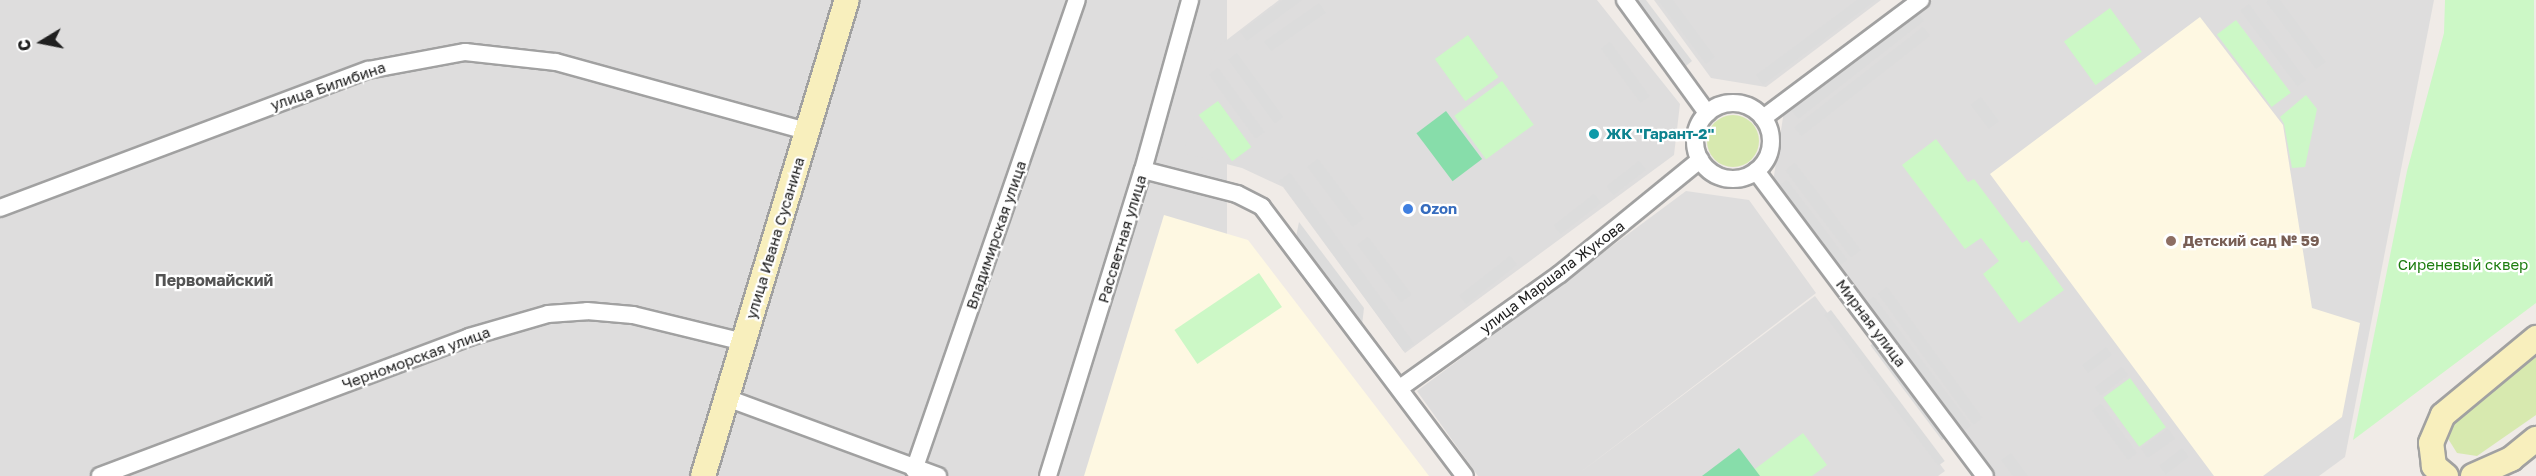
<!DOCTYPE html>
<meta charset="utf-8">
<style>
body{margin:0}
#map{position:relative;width:2536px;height:476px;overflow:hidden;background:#f0ebe7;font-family:"Golos Text",sans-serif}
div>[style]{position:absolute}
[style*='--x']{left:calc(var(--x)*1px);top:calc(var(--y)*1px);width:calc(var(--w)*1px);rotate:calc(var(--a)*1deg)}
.residential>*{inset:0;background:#dedddd;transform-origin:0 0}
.education>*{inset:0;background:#fef8e2}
.grass>*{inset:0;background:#d7e9af}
.round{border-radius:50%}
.park>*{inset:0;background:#ccf8c6;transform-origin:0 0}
.pitch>*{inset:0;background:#87ddaa;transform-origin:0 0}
.parking>*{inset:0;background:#dcdcdc;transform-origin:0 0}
.roads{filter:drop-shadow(2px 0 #a1a1a1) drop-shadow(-2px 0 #a1a1a1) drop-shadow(0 2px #a1a1a1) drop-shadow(0 -2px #a1a1a1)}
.street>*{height:16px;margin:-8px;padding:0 8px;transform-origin:8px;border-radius:8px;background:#fff}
.street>.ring{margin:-8px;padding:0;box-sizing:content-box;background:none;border:16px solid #fff;border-radius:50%}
.secondary>*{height:24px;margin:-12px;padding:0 12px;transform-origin:12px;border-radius:12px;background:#f8efbd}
.dots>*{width:16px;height:16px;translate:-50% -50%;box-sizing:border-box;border:3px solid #fff;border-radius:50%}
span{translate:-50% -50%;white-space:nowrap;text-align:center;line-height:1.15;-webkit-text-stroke:4.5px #fff;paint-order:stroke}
.street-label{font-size:15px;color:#202020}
.culture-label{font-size:15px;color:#0d838f;font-weight:700}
.left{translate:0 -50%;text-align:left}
.shop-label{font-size:15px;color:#366cbe;font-weight:700}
.education-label{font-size:15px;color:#785e54;font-weight:700}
.park-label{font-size:15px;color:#1c7d0f}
.neighbourhood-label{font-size:16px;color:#535353;font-weight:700}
.north{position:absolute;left:12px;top:12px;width:60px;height:60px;-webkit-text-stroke:4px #fff;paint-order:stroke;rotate:260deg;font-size:16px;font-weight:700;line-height:24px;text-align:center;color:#202020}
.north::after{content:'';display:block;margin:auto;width:21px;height:27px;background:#202020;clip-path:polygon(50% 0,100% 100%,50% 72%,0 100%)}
</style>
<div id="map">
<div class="residential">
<div style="left:0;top:0;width:1227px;height:476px"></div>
<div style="clip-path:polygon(1279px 0,1597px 0,1680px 104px,1674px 155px,1405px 353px,1283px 187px,1242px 168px,1183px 153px,1215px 49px)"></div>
<div style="clip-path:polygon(1654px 0,1881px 0,1766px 87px,1711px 78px)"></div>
<div style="clip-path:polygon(1932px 0,2434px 0,2345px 457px,2319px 476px,1992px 476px,1773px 182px,1784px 111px)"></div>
<div style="clip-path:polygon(1686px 191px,1749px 200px,1816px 293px,1578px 474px,1815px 296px,1945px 471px,1938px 476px,1478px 476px,1417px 391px)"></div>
</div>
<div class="education">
<div style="clip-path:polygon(2200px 17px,2283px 125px,2312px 308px,2360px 323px,2342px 417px,2263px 476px,2214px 476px,1990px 174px)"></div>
<div style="clip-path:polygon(1164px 215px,1248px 240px,1429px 476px,1084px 476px)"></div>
</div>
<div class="grass">
<div class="round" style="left:1707px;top:115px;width:52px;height:52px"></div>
<div style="clip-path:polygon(2536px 357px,2536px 415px,2477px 456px,2457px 453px,2447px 437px,2456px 416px)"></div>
</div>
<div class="park">
<div style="clip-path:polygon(2445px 0,2534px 0,2536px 303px,2353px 440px,2407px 171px,2444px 33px)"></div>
<div style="left:2110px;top:8px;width:54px;height:57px;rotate:54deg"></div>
<div style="left:2236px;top:20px;width:91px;height:24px;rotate:53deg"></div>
<div style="left:1468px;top:35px;width:52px;height:41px;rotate:54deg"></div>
<div style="left:1502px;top:81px;width:54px;height:59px;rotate:54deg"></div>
<div style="clip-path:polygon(2306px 95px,2317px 109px,2305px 167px,2292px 168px,2284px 124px,2280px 117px)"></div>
<div style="left:1218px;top:101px;width:57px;height:24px;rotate:54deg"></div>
<div style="clip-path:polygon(1936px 139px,1968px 182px,1974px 179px,2022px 243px,2027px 240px,2064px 290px,2019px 323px,1983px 274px,1999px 261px,1981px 238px,1965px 249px,1902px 165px)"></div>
<div style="left:1259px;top:273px;width:41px;height:102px;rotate:56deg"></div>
<div style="left:2130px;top:378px;width:61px;height:33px;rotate:54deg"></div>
<div style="clip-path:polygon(1803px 433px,1827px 465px,1812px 476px,1760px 476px,1755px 469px)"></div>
</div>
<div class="pitch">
<div style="left:1446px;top:111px;width:60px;height:37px;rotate:53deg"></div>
<div style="clip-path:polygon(1739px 448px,1760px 476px,1702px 476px)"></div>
</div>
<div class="parking">
<div style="clip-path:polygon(1283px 0,1302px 0,1247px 41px,1240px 32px)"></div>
<div style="clip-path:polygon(1637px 0,1646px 0,1692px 61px,1686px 66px)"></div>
<div style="clip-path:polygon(1658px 0,1673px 0,1715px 57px,1706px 64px)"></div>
<div style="clip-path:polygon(1857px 0,1876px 0,1763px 85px,1756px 75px)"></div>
<div style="clip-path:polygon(2269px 0,2280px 0,2326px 62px,2316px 69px,2266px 2px)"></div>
<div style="left:1319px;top:3px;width:12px;height:67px;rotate:55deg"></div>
<div style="left:2249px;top:4px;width:95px;height:11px;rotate:53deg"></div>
<div style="left:1917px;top:12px;width:11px;height:159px;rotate:52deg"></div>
<div style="left:1923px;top:27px;width:11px;height:163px;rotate:52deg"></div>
<div style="left:1610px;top:42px;width:67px;height:11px;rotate:54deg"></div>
<div style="left:1237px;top:53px;width:79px;height:11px;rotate:54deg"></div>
<div style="left:1218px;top:68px;width:79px;height:11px;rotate:54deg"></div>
<div style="left:1981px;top:97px;width:30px;height:13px;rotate:53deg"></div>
<div style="left:1318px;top:159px;width:75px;height:13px;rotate:53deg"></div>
<div style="left:1639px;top:161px;width:11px;height:41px;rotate:52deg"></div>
<div style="left:1795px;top:163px;width:109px;height:12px;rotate:53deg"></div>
<div style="left:1290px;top:173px;width:211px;height:13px;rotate:54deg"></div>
<div style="left:1787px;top:180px;width:100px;height:11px;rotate:53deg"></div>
<div style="left:1594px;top:194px;width:11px;height:51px;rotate:52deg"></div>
<div style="clip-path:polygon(1299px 222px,1364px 308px,1362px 325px,1296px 237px)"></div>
<div style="left:1368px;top:237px;width:72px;height:13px;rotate:53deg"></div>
<div style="left:1287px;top:247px;width:102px;height:6px;rotate:53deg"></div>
<div style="left:1510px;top:256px;width:11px;height:64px;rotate:52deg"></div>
<div style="left:1887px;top:287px;width:162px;height:11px;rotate:54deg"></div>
<div style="left:1874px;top:297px;width:161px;height:10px;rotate:53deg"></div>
<div style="left:1831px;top:310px;width:189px;height:8px;rotate:53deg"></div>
<div style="left:1876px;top:341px;width:119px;height:7px;rotate:53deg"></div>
<div style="left:2106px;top:347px;width:10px;height:30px;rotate:53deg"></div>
<div style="left:2122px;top:367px;width:10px;height:34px;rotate:53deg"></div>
<div style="left:2101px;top:404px;width:61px;height:11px;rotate:54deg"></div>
<div style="left:2168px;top:429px;width:12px;height:33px;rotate:55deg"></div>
<div style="left:2182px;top:448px;width:11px;height:29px;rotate:52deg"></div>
<div style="clip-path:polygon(2011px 453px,2028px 476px,2013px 476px,2001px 460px)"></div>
</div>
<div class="roads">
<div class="street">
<div style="--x:1625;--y:0;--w:140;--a:54"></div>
<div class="ring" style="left:1695px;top:103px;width:60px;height:60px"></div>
<div style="--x:1763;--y:118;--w:197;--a:-36.8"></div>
<div style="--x:1143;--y:170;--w:97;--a:14.3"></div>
<div style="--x:1237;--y:194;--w:28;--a:27"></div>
<div style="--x:1262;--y:207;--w:337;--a:53"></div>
<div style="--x:1756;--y:171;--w:381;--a:53.1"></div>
<div style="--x:0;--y:208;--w:393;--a:-20.6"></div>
<div style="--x:368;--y:70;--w:99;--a:-10.5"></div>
<div style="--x:465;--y:52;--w:92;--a:6.3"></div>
<div style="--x:556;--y:62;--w:260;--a:15.4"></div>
<div style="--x:1400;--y:388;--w:196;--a:-35.5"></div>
<div style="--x:1560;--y:274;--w:181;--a:-39.2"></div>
<div style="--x:727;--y:398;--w:225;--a:20.3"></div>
<div style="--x:914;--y:470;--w:497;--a:-70.9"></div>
<div style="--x:100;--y:476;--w:394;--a:-20.6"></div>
<div style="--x:469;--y:337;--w:82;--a:-16.2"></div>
<div style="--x:548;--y:314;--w:39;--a:-4"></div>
<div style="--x:587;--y:311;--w:46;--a:5"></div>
<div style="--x:633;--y:315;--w:114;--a:13.7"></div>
<div style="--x:1048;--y:476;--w:320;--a:-72.8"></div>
<div style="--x:1143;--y:170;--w:176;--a:-74.5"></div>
</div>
<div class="secondary">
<div style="--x:703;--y:476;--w:497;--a:-73.2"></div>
<div style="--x:2446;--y:476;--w:16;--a:-140"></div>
<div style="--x:2434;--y:466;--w:23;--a:-97"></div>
<div style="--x:2431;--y:443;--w:30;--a:-67"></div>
<div style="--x:2443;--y:415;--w:121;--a:-39.6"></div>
<div style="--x:2473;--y:476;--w:42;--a:-24.1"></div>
<div style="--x:2511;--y:459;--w:32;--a:-39"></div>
</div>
</div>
<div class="dots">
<div style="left:1594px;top:134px;background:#0f9aa8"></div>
<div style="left:1408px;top:209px;background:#3f7fe0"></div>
<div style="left:2171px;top:241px;background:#8d6e63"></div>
</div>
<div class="street-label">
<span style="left:328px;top:86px;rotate:-19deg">улица Билибина</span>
<span style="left:996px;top:235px;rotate:-71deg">Владимирская улица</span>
<span style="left:775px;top:238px;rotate:-73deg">улица Ивана Сусанина</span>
<span style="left:1122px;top:239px;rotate:-73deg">Рассветная улица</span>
<span style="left:1552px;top:277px;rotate:-37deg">улица Маршала Жукова</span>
<span style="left:1871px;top:323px;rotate:53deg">Мирная улица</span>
<span style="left:416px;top:358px;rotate:-20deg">Черноморская улица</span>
</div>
<div class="culture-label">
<span class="left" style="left:1606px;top:134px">ЖК "Гарант-2"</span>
</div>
<div class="shop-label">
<span class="left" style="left:1420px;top:209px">Ozon</span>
</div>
<div class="education-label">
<span class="left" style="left:2183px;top:241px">Детский сад № 59</span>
</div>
<div class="park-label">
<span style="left:2463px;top:265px">Сиреневый сквер</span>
</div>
<div class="neighbourhood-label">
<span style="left:214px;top:280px">Первомайский</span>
</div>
<div class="north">С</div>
</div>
